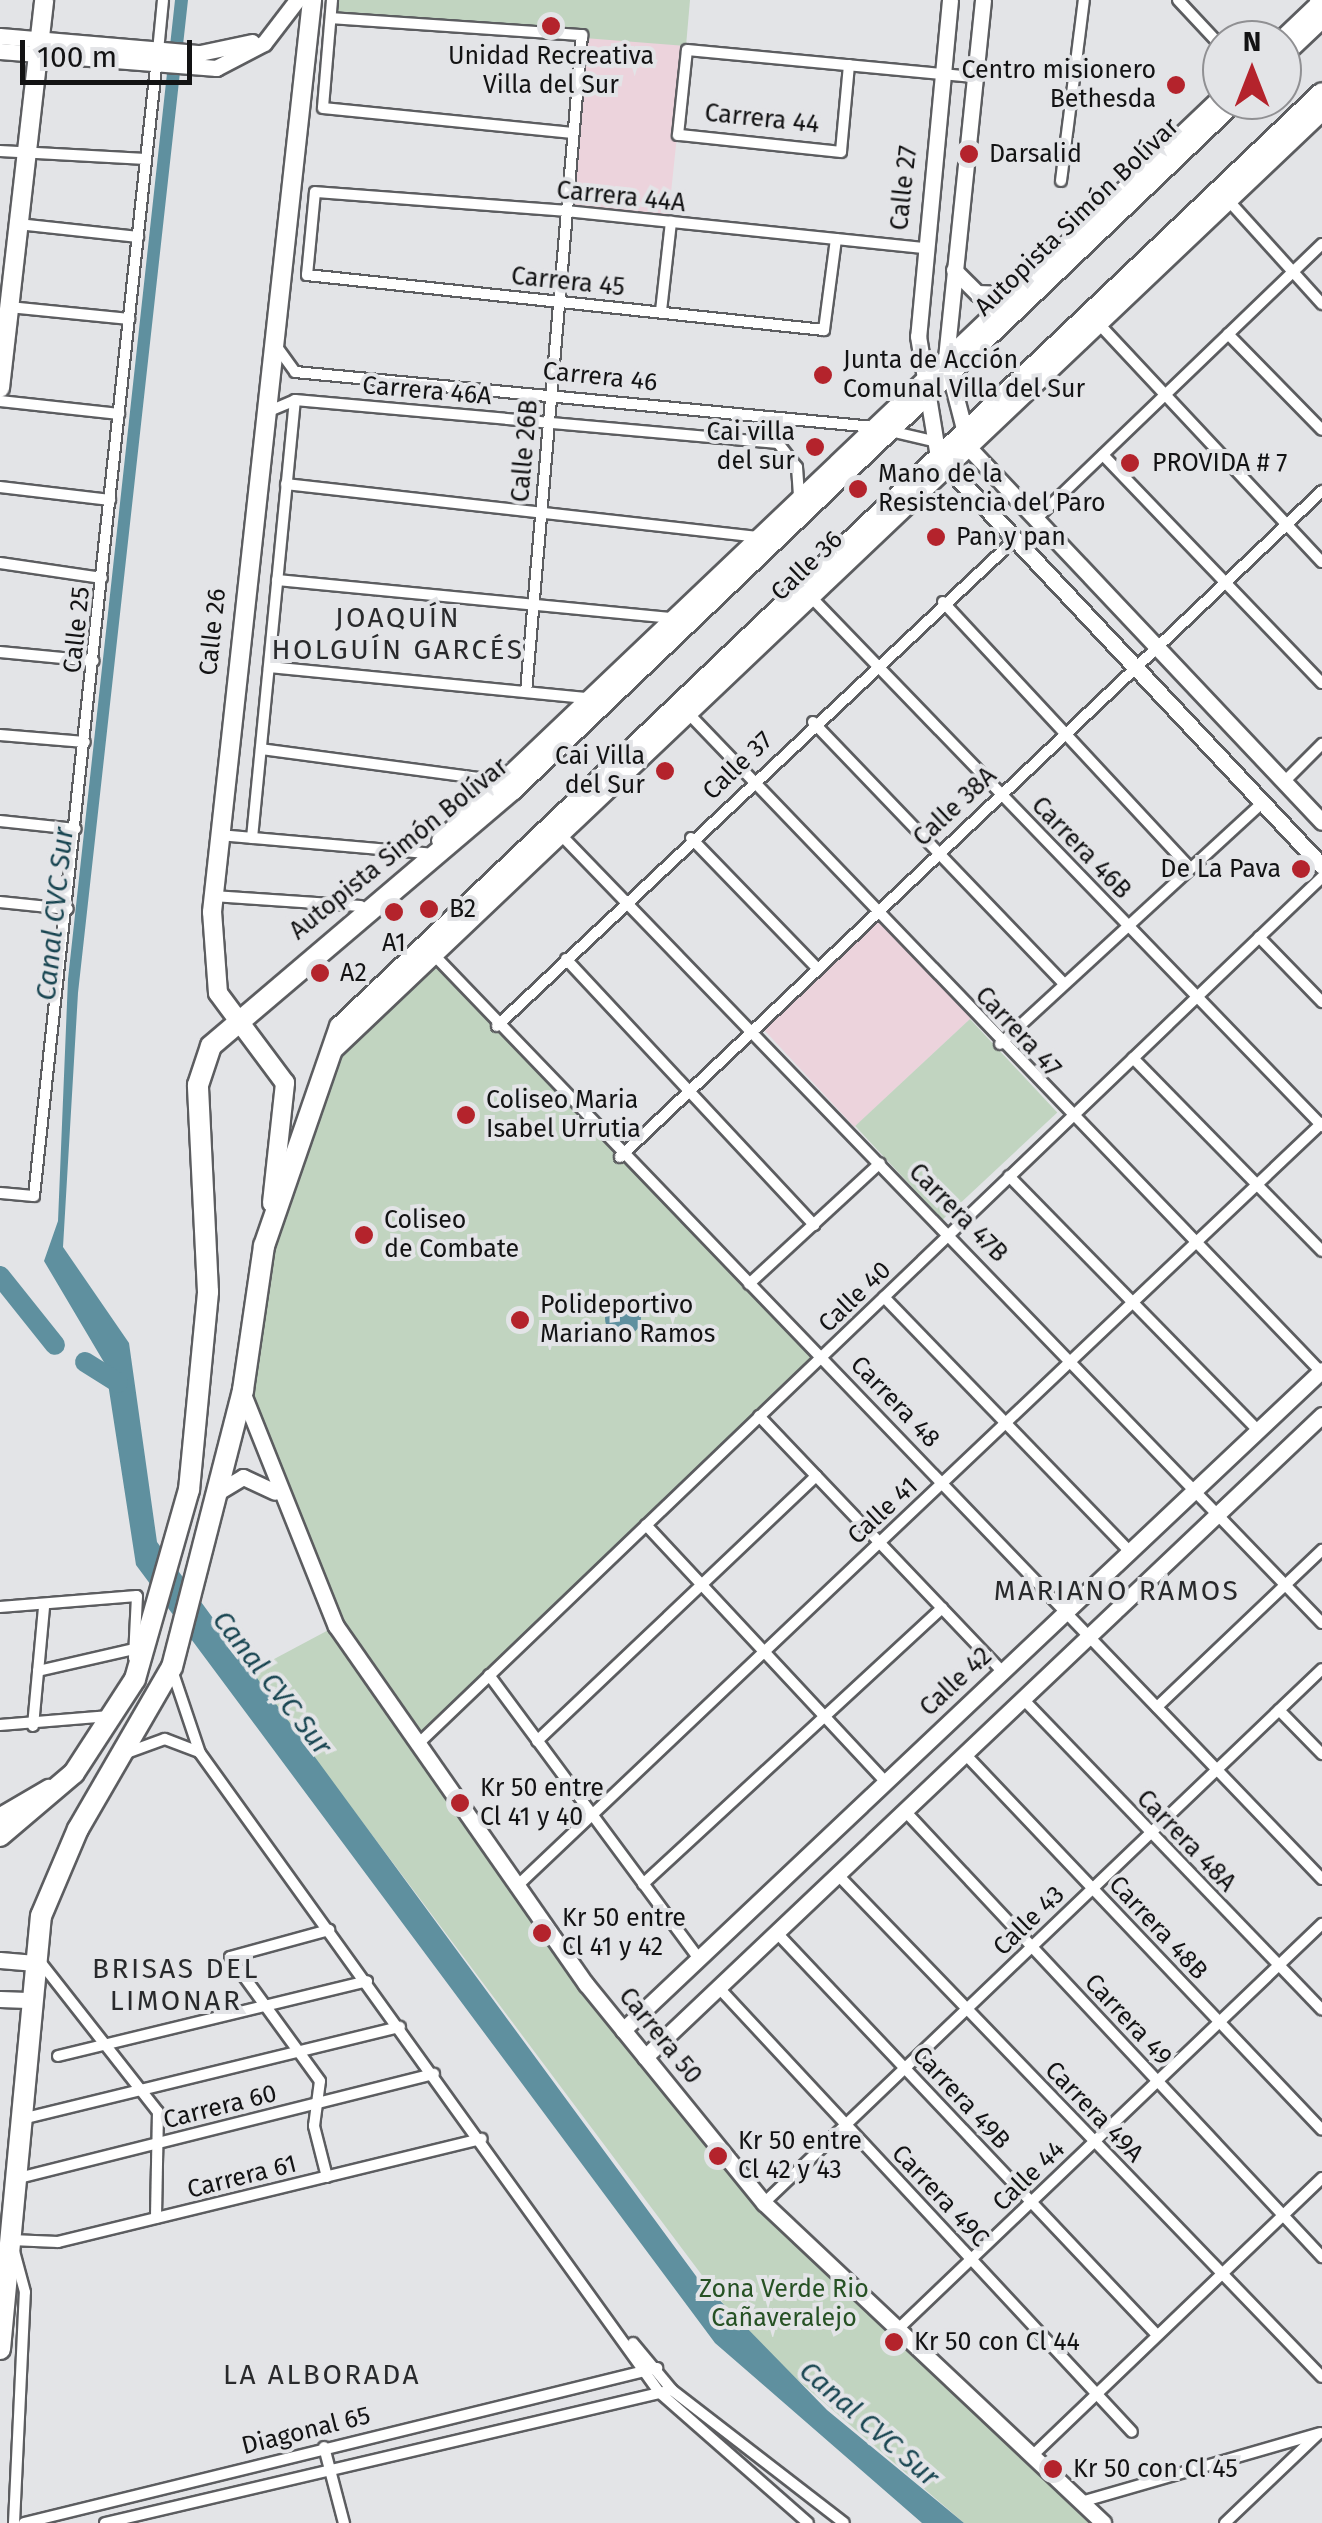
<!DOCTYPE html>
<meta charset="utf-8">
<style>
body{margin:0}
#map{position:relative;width:1322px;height:2523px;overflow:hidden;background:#e3e4e7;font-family:"Fira Sans",sans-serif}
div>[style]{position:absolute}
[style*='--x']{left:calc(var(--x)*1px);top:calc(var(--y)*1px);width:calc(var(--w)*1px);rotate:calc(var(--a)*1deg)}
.education>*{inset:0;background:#ecd3dc;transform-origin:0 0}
.green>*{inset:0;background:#c1d4c0;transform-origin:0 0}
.water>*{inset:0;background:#5f909f}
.round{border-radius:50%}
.river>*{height:20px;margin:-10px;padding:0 10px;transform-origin:10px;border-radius:10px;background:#5f909f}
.roads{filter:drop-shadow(2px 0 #5c5d60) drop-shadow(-2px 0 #5c5d60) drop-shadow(0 2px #5c5d60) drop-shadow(0 -2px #5c5d60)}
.street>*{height:10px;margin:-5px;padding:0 5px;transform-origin:5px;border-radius:5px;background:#fff}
.secondary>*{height:15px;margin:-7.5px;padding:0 7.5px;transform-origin:7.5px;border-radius:7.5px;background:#fff}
.primary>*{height:18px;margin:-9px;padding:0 9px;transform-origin:9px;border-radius:9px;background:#fff}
.highway>*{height:20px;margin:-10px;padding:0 10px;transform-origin:10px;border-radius:10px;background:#fff}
.dots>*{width:28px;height:28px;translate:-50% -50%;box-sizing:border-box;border:5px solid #e3e4e7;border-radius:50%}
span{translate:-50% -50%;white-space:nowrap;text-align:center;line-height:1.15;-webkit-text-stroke:8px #e3e4e7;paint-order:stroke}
.poi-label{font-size:25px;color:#131314}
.right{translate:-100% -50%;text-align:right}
.left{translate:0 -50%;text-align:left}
.street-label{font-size:25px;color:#131314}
.park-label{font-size:25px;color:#265124}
.neighbourhood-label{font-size:28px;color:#292a2c;letter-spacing:2.5px}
.water-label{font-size:28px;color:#184551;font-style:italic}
.north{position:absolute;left:1202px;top:20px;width:100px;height:100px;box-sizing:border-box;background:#e3e4e7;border:2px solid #909093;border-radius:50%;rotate:0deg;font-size:28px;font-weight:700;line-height:40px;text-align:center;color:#131314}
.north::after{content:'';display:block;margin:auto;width:35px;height:45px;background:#b4232c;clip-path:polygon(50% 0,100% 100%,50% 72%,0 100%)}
.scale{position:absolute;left:20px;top:40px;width:172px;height:45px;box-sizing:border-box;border:5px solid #131314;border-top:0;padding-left:12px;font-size:30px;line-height:35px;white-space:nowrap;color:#131314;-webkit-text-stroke:8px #e3e4e7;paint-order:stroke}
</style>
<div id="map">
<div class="education">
<div style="left:582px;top:35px;width:105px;height:177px;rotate:6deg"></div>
<div style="left:878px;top:919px;width:136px;height:159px;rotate:47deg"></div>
</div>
<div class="green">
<div style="clip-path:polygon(332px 0,690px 0,686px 46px,331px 18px)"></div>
<div style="clip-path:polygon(435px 956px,638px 1176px,823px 1356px,415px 1746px,611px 2028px,757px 2209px,1089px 2523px,964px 2523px,749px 2338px,250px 1672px,336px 1626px,250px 1422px,261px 1271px,327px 1057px)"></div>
<div style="left:970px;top:1019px;width:128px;height:157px;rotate:47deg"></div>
</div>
<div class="water">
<div style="clip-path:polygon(175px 0,188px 0,78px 993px,63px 1247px,129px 1343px,157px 1542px,696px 2276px,827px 2410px,964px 2523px,922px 2523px,715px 2343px,136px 1565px,105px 1364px,44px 1261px,58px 1221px,68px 979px)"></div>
<div class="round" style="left:605px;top:1300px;width:36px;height:36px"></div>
</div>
<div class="river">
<div style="--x:0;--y:1276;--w:88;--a:51.4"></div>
<div style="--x:85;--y:1362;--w:39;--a:32"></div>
</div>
<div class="roads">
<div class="street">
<div style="--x:332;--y:0;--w:108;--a:94.8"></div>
<div style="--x:323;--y:108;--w:251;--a:5.7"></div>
<div style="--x:1178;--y:0;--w:64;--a:46.9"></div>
<div style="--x:331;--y:18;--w:252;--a:3.9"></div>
<div style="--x:582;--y:35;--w:659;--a:94.87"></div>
<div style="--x:158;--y:51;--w:51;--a:-84.4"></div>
<div style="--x:849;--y:65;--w:87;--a:95.3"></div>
<div style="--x:841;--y:152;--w:164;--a:-174"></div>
<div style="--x:678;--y:135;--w:85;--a:-84"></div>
<div style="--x:687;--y:50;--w:288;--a:5.4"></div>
<div style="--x:0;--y:151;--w:146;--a:3.1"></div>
<div style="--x:1061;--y:181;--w:182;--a:-82.8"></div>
<div style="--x:1229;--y:201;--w:139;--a:47.9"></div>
<div style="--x:18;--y:224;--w:121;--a:6.2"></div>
<div style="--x:836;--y:239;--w:92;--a:97.5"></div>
<div style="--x:824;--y:330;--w:520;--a:-173.93"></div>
<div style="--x:307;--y:275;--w:83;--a:-84.5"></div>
<div style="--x:315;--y:192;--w:252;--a:4.3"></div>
<div style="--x:566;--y:211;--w:359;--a:5.9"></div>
<div style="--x:9;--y:307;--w:121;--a:5.7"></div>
<div style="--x:661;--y:311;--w:90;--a:-83.6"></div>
<div style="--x:1099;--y:324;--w:326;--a:46.9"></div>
<div style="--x:1228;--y:334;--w:134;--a:45.6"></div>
<div style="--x:277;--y:347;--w:31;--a:54"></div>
<div style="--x:295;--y:372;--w:582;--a:5.43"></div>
<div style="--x:0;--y:401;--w:120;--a:6.2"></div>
<div style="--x:267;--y:412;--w:30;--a:-23"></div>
<div style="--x:295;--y:400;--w:485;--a:5.1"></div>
<div style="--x:778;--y:443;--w:31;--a:52"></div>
<div style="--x:797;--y:467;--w:30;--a:86"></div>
<div style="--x:890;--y:431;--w:48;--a:13.2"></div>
<div style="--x:1103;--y:455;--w:316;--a:46.2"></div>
<div style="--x:286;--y:484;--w:474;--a:6.4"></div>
<div style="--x:0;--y:487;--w:111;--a:6.7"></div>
<div style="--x:1035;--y:520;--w:398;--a:-43.9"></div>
<div style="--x:0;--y:563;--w:103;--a:8.4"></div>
<div style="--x:277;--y:580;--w:398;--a:5.5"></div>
<div style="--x:811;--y:597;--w:736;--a:45.99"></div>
<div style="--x:943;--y:602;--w:363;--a:47.1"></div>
<div style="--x:0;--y:652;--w:94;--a:5.5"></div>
<div style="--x:269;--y:667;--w:321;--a:5.6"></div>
<div style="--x:689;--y:714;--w:914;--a:46.15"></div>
<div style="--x:813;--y:722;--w:363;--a:46.2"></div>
<div style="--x:0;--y:735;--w:85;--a:4.7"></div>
<div style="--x:261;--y:749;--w:243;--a:7.6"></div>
<div style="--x:1284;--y:782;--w:54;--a:-45"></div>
<div style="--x:0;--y:821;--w:76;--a:6"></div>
<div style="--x:219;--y:835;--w:208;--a:5"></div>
<div style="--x:562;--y:836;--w:1094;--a:46"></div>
<div style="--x:252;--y:838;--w:440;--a:-84.4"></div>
<div style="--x:691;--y:838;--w:180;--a:45.9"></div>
<div style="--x:213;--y:896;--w:148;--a:3.9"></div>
<div style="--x:0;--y:902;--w:68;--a:5.9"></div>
<div style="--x:1259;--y:937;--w:91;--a:45.9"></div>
<div style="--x:435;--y:956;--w:1280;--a:46.14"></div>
<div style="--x:566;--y:959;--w:364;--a:47"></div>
<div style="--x:497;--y:1026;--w:707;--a:-43.22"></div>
<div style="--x:1000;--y:1044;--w:356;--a:-42.6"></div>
<div style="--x:1133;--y:1058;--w:270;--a:45.6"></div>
<div style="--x:620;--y:1157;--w:968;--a:-43.49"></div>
<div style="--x:1009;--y:1176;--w:356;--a:45.6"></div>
<div style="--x:0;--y:1193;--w:34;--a:5"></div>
<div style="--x:34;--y:1196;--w:1136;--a:-83.83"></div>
<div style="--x:749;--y:1284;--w:178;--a:-42.7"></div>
<div style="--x:884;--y:1297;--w:354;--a:46"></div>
<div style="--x:759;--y:1416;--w:354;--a:46.4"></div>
<div style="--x:646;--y:1525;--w:352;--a:47"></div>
<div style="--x:0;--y:1607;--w:137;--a:-4.6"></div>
<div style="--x:137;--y:1596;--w:62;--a:92.8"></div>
<div style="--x:38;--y:1671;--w:98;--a:-12.9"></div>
<div style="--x:173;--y:1673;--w:84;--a:71.4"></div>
<div style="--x:200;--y:1753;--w:787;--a:54.31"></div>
<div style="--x:659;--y:2392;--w:198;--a:41.3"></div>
<div style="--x:489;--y:1675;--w:353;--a:53.5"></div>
<div style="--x:1023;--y:1699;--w:431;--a:46.1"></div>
<div style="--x:1157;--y:1707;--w:228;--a:-43.6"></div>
<div style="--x:1279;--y:1710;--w:62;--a:45.7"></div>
<div style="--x:0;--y:1725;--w:110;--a:-4.7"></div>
<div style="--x:33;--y:1726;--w:120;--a:-84.7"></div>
<div style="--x:537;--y:1741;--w:385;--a:-43.5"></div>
<div style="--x:417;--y:1745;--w:1254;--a:-43.8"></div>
<div style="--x:129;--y:1752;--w:38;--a:-20"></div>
<div style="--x:165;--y:1739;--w:36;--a:21"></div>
<div style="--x:965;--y:1754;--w:518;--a:46.48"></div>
<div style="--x:905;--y:1811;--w:611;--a:46.92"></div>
<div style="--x:838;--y:1875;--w:697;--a:46.05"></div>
<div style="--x:643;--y:1884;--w:407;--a:-42.7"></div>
<div style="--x:516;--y:1887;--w:1111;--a:-43.47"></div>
<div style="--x:777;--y:1933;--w:553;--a:46.61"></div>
<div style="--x:38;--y:1959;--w:194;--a:51.9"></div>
<div style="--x:158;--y:2112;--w:106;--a:91.1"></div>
<div style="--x:719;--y:1988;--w:606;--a:47.07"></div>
<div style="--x:58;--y:2056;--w:318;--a:-13.6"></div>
<div style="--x:22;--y:2119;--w:389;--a:-13.7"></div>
<div style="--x:327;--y:2177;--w:53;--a:-104.3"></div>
<div style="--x:314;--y:2126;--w:45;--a:-82.4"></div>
<div style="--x:320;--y:2081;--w:153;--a:-126"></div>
<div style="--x:230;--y:1957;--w:103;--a:-15.3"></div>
<div style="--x:15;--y:2179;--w:432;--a:-14.1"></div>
<div style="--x:764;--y:2203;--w:772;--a:-43.74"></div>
<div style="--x:895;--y:2332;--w:591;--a:-43.7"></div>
<div style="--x:633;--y:2343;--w:61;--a:50.3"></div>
<div style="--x:672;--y:2390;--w:217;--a:37.7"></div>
<div style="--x:324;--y:2447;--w:79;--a:75.3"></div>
<div style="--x:1031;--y:2457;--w:403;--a:-43.8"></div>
<div style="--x:1081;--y:2502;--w:249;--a:-16.1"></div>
<div style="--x:14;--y:2523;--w:231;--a:-87.3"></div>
<div style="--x:25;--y:2292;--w:54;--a:-105.1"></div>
<div style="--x:11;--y:2240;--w:47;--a:2.4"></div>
<div style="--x:58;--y:2242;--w:436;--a:-13.7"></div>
<div style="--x:24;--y:2523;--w:652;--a:-13.76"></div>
<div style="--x:105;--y:2523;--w:582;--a:-13.2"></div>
<div style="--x:1225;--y:2523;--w:129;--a:-43.7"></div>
</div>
<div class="secondary">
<div style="--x:950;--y:0;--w:338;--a:95.4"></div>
<div style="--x:918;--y:336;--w:123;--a:80.6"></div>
<div style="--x:938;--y:457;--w:561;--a:46.81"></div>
<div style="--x:983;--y:0;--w:361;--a:95.9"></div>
<div style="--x:946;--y:359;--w:92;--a:75.5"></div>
<div style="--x:969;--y:448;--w:514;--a:46.65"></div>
<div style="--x:0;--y:36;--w:201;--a:4.9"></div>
<div style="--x:200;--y:53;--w:53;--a:-11.9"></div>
<div style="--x:1279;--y:40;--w:58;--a:-43.6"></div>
<div style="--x:0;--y:51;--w:217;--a:4.5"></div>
<div style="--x:216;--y:68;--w:54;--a:-27.5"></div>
<div style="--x:264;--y:43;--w:54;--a:-52.5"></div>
<div style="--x:954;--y:270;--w:33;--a:45"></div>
<div style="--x:977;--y:293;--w:35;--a:2"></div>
<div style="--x:439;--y:840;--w:1081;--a:-43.58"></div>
<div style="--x:333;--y:1051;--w:1364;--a:-43.51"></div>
<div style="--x:243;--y:1394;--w:250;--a:68.2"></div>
<div style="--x:336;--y:1626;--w:437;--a:55.1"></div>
<div style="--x:586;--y:1984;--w:282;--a:50.9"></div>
<div style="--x:764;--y:2203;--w:466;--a:43.3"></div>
<div style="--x:218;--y:1492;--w:29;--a:-31"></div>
<div style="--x:243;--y:1477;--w:35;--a:25"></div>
<div style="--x:0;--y:1815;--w:56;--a:-30.3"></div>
<div style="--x:0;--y:1960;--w:32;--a:5"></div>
<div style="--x:0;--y:1999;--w:27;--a:2"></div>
<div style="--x:623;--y:2030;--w:961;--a:-43.36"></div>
<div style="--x:645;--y:2057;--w:933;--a:-43.48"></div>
</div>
<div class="primary">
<div style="--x:0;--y:388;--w:390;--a:-83.5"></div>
<div style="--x:272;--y:1203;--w:121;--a:-83.8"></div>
<div style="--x:285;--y:1083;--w:112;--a:-126.7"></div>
<div style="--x:218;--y:993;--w:81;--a:-94.2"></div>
<div style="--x:212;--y:912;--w:917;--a:-83.74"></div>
</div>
<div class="highway">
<div style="--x:1320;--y:1;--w:2;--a:-27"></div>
<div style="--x:1282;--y:55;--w:55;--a:-43.5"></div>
<div style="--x:0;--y:1836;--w:97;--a:-40.4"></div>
<div style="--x:74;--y:1773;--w:112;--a:-57"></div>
<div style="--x:135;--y:1679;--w:197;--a:-74.1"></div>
<div style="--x:189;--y:1490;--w:199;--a:-84.5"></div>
<div style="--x:208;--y:1292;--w:207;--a:-92.8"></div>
<div style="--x:198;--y:1085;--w:41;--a:-71.6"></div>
<div style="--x:211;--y:1046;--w:395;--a:-40.4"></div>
<div style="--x:512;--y:790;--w:999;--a:-43.66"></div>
<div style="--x:0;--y:2349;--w:435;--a:-84.6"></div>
<div style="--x:41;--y:1916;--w:95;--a:-67"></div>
<div style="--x:78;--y:1829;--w:187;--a:-59.9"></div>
<div style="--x:172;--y:1667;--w:286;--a:-75.6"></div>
<div style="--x:243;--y:1390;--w:146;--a:-81.7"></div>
<div style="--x:264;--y:1246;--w:232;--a:-70.9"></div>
<div style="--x:340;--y:1027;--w:1355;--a:-43.56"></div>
</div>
</div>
<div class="dots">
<div style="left:551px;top:26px;background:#b4232c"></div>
<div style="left:1176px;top:85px;background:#b4232c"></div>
<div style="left:969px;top:154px;background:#b4232c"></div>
<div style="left:823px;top:375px;background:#b4232c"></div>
<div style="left:815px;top:447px;background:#b4232c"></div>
<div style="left:1130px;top:463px;background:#b4232c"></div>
<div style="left:858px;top:489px;background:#b4232c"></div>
<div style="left:936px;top:537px;background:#b4232c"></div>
<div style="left:665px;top:771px;background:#b4232c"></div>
<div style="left:1301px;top:869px;background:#b4232c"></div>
<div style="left:429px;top:909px;background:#b4232c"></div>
<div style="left:394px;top:912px;background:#b4232c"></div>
<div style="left:320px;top:973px;background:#b4232c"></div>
<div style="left:466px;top:1115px;background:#b4232c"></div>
<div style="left:364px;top:1235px;background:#b4232c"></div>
<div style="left:520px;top:1320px;background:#b4232c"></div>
<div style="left:460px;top:1803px;background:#b4232c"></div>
<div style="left:542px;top:1933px;background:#b4232c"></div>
<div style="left:718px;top:2156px;background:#b4232c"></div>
<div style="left:894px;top:2342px;background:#b4232c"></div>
<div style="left:1053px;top:2469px;background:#b4232c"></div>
</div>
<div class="poi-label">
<span style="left:551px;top:71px">Unidad Recreativa<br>Villa del Sur</span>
<span class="right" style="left:1156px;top:85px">Centro misionero<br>Bethesda</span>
<span class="left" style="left:989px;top:154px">Darsalid</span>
<span class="left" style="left:843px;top:375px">Junta de Acción<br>Comunal Villa del Sur</span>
<span class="right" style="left:795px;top:447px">Cai villa<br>del sur</span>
<span class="left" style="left:1152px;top:463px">PROVIDA # 7</span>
<span class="left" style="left:878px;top:489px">Mano de la<br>Resistencia del Paro</span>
<span class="left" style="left:956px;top:537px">Pan y pan</span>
<span class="right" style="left:645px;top:771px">Cai Villa<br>del Sur</span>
<span class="right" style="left:1281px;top:869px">De La Pava</span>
<span class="left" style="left:449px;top:909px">B2</span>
<span style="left:394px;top:943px">A1</span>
<span class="left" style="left:340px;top:973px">A2</span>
<span class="left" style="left:486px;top:1115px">Coliseo Maria<br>Isabel Urrutia</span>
<span class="left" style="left:384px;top:1235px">Coliseo<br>de Combate</span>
<span class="left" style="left:540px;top:1320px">Polideportivo<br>Mariano Ramos</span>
<span class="left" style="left:480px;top:1803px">Kr 50 entre<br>Cl 41 y 40</span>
<span class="left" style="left:562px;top:1933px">Kr 50 entre<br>Cl 41 y 42</span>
<span class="left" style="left:738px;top:2156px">Kr 50 entre<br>Cl 42 y 43</span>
<span class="left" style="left:914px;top:2342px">Kr 50 con Cl 44</span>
<span class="left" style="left:1073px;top:2469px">Kr 50 con Cl 45</span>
</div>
<div class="street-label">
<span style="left:762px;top:119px;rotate:6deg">Carrera 44</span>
<span style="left:904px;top:188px;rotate:-84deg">Calle 27</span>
<span style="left:621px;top:197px;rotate:6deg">Carrera 44A</span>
<span style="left:1077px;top:217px;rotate:-44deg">Autopista Simón Bolívar</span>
<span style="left:568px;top:282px;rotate:6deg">Carrera 45</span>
<span style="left:600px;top:377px;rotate:6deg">Carrera 46</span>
<span style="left:427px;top:391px;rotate:5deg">Carrera 46A</span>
<span style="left:525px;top:451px;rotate:-85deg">Calle 26B</span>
<span style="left:807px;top:566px;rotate:-44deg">Calle 36</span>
<span style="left:77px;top:630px;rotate:-84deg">Calle 25</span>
<span style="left:213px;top:632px;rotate:-84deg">Calle 26</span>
<span style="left:738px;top:766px;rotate:-44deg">Calle 37</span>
<span style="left:955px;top:807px;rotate:-43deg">Calle 38A</span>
<span style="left:1081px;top:848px;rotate:46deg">Carrera 46B</span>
<span style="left:399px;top:849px;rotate:-39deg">Autopista Simón Bolívar</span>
<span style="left:1018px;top:1032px;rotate:47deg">Carrera 47</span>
<span style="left:958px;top:1213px;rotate:45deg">Carrera 47B</span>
<span style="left:855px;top:1297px;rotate:-44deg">Calle 40</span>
<span style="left:895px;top:1402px;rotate:46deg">Carrera 48</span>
<span style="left:883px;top:1511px;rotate:-43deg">Calle 41</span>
<span style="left:956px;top:1682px;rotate:-43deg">Calle 42</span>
<span style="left:1186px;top:1841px;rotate:46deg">Carrera 48A</span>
<span style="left:1029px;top:1921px;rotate:-44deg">Calle 43</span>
<span style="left:1158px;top:1928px;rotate:47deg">Carrera 48B</span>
<span style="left:1128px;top:2020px;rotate:47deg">Carrera 49</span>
<span style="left:660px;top:2036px;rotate:51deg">Carrera 50</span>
<span style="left:961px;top:2098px;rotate:47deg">Carrera 49B</span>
<span style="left:220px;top:2107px;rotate:-14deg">Carrera 60</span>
<span style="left:1094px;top:2112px;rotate:46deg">Carrera 49A</span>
<span style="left:1029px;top:2176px;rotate:-44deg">Calle 44</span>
<span style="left:242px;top:2177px;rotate:-14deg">Carrera 61</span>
<span style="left:940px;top:2196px;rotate:47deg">Carrera 49C</span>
<span style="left:306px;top:2431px;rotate:-14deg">Diagonal 65</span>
</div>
<div class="park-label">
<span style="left:784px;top:2304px">Zona Verde Rio<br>Cañaveralejo</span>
</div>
<div class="neighbourhood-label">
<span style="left:398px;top:634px">JOAQUÍN<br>HOLGUÍN GARCÉS</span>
<span style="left:1117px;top:1591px">MARIANO RAMOS</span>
<span style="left:176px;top:1985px">BRISAS DEL<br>LIMONAR</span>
<span style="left:322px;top:2375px">LA ALBORADA</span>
</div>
<div class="water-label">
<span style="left:55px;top:914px;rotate:-84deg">Canal CVC Sur</span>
<span style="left:272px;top:1683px;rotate:52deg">Canal CVC Sur</span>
<span style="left:869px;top:2424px;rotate:41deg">Canal CVC Sur</span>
</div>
<div class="north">N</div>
<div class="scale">100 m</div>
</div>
